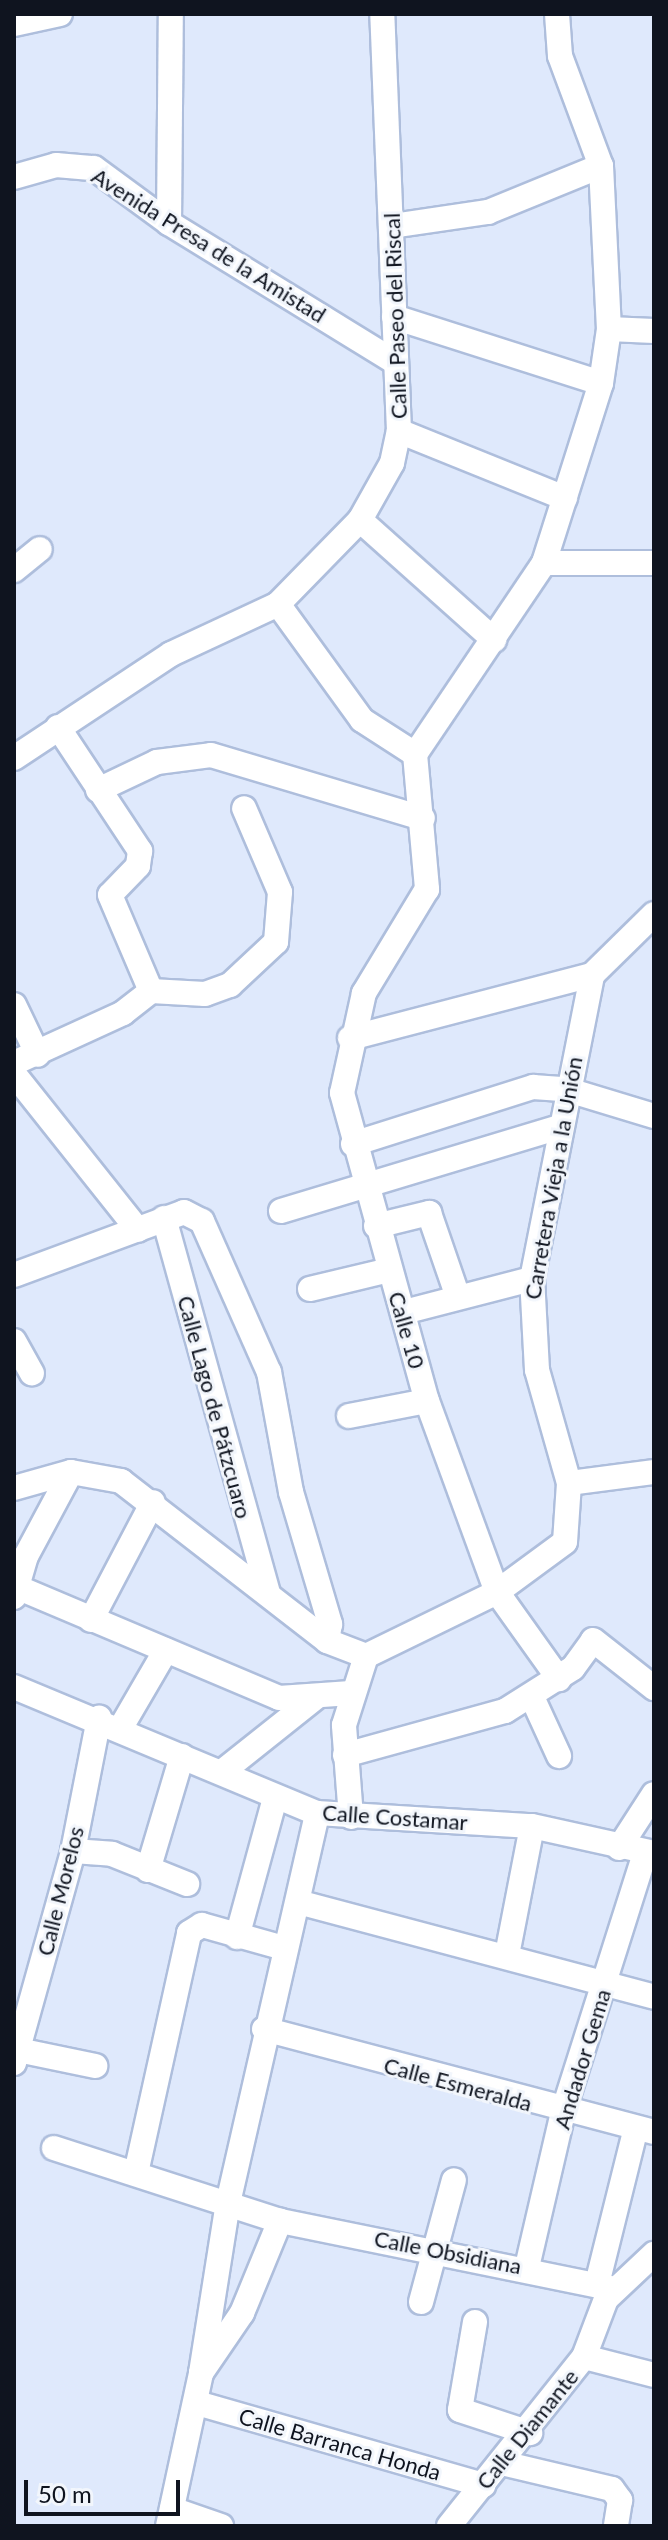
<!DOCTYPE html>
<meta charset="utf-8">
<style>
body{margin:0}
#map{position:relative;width:668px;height:2540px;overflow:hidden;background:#dfe9fc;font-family:Lato,sans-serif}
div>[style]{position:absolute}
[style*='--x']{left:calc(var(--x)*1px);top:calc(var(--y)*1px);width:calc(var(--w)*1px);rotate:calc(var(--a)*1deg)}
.roads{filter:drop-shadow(2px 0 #aebedc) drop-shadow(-2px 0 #aebedc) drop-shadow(0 2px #aebedc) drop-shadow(0 -2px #aebedc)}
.street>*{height:24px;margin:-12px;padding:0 12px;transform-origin:12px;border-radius:12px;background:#fff}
span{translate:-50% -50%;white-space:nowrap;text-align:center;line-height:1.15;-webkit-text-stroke:6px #f2f6fc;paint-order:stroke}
.street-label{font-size:22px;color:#0f141f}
.frame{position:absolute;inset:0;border:16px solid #0f141f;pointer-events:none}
.scale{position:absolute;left:24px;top:2480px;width:156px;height:36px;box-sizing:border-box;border:4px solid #0f141f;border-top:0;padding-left:10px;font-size:24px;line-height:28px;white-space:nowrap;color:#0f141f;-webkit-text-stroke:6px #f2f6fc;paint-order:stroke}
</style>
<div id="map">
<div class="roads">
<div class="street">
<div style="--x:557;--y:14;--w:42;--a:85.9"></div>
<div style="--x:560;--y:56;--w:117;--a:69.6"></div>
<div style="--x:601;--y:166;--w:163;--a:87.2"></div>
<div style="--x:609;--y:329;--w:55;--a:98.4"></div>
<div style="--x:601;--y:383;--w:189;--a:107.6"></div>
<div style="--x:544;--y:563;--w:230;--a:124"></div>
<div style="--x:415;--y:754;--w:136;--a:84.9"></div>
<div style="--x:427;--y:889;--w:122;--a:121.2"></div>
<div style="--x:364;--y:993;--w:102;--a:102.4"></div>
<div style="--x:342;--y:1093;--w:320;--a:74.6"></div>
<div style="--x:427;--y:1401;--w:203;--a:69.9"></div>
<div style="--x:497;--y:1592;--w:107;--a:54.5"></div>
<div style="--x:14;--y:24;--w:47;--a:-12.3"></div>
<div style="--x:14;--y:177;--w:44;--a:-15.9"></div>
<div style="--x:56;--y:165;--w:38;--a:5"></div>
<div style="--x:94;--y:168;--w:93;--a:36.3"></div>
<div style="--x:169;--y:223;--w:265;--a:31.6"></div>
<div style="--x:169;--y:223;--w:209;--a:-89.5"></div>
<div style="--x:392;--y:226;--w:97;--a:-8.3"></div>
<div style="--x:488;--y:212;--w:122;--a:-22.2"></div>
<div style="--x:394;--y:317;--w:217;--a:17.7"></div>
<div style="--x:609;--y:329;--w:45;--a:2.5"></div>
<div style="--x:399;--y:431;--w:179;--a:22"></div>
<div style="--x:360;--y:520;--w:180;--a:41.8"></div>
<div style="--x:544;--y:563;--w:110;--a:0"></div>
<div style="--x:14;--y:570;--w:33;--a:-39"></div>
<div style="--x:278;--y:604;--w:143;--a:54.1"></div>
<div style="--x:362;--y:720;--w:63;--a:32.7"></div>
<div style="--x:58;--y:727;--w:149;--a:56.5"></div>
<div style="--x:140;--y:851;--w:15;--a:98"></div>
<div style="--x:138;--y:866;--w:40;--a:134"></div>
<div style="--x:110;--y:895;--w:104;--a:66.9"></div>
<div style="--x:14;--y:758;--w:188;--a:-33.5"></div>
<div style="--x:171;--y:654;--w:118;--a:-25"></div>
<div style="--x:278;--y:604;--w:117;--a:-45.7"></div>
<div style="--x:360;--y:520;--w:65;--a:-60.7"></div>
<div style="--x:392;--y:463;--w:33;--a:-78"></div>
<div style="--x:399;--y:431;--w:417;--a:-92.3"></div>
<div style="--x:98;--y:790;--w:65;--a:-25.4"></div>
<div style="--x:157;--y:762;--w:54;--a:-7.4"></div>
<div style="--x:211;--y:755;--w:221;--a:16.6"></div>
<div style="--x:151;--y:991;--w:54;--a:3.2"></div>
<div style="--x:205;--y:994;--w:27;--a:-20"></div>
<div style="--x:230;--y:985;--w:63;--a:-43.1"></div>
<div style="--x:276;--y:942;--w:50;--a:-85.4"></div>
<div style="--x:280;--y:892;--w:91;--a:-113.2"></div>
<div style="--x:14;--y:1005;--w:55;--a:64.4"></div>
<div style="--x:350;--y:1038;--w:250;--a:-14.6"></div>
<div style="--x:14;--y:1063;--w:120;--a:-24.6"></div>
<div style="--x:123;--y:1013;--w:36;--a:-38"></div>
<div style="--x:14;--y:1074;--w:199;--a:51.5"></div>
<div style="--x:353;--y:1144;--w:189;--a:-17.6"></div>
<div style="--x:533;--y:1087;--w:32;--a:4"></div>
<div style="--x:565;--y:1089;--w:93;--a:16.9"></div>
<div style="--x:281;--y:1211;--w:290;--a:-16.8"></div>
<div style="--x:164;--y:1218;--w:389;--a:74.5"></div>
<div style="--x:376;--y:1226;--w:55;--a:-13.8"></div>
<div style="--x:429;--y:1213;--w:89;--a:71"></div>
<div style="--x:14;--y:1275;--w:181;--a:-20.3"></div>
<div style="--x:184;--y:1212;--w:20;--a:27"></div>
<div style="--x:202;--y:1221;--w:165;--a:66.1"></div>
<div style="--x:269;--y:1372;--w:122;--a:79.6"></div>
<div style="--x:291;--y:1492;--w:138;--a:73.5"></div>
<div style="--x:330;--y:1624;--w:17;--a:100"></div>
<div style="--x:310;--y:1289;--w:81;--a:-13.5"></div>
<div style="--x:404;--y:1312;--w:132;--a:-14.5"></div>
<div style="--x:14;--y:1341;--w:37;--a:61"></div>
<div style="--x:349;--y:1416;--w:79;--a:-10.9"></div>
<div style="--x:569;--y:1483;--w:86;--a:-7.4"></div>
<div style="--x:14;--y:1488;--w:59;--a:-15.7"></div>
<div style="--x:71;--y:1472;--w:51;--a:10.2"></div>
<div style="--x:121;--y:1481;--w:261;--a:37.8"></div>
<div style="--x:327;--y:1641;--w:42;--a:21"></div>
<div style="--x:366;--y:1656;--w:146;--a:-26"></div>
<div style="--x:497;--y:1592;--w:84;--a:-36.3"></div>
<div style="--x:565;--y:1542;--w:59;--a:-86.1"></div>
<div style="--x:569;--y:1483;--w:117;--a:-105.8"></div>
<div style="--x:537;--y:1370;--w:91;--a:-93.1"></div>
<div style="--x:532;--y:1279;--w:310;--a:-78.8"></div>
<div style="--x:592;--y:975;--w:87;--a:-44.5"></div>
<div style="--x:19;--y:1588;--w:282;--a:22.9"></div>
<div style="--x:279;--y:1698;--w:72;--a:-4"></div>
<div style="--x:14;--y:1597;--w:43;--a:-73.7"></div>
<div style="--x:26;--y:1556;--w:95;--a:-61.8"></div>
<div style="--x:91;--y:1620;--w:133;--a:-62.3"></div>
<div style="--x:14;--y:1687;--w:328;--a:22.6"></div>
<div style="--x:317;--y:1813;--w:215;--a:3.5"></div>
<div style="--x:532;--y:1826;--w:125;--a:12.5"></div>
<div style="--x:532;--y:1697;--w:65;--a:65.4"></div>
<div style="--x:120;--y:1729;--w:91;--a:-59.8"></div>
<div style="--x:345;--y:1755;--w:166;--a:-15.4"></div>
<div style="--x:505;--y:1711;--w:80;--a:-32.3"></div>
<div style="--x:573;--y:1668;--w:34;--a:-54"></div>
<div style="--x:593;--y:1640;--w:78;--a:38.2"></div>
<div style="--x:222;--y:1772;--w:119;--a:-38.5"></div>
<div style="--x:351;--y:1817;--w:92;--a:-94.4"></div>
<div style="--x:344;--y:1725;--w:72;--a:-72.3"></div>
<div style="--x:619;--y:1848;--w:64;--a:-57.1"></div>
<div style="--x:73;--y:1851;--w:39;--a:4"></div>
<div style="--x:112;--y:1854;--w:81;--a:21.8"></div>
<div style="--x:148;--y:1870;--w:119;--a:-73.4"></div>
<div style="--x:298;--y:1902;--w:368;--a:14.9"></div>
<div style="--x:237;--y:1937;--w:144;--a:-74.7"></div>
<div style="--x:507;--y:1955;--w:131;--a:-79"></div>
<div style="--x:264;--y:2029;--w:403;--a:14.8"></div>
<div style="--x:18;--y:2050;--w:79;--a:11.7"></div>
<div style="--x:14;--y:2063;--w:220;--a:-74.4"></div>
<div style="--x:73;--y:1851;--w:136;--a:-78.9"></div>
<div style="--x:54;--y:2148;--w:237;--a:17.9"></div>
<div style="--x:280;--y:2221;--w:341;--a:11.5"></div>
<div style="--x:136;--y:2173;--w:246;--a:-77.5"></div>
<div style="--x:189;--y:1933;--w:15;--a:-32"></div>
<div style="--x:202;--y:1925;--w:85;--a:15.7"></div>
<div style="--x:527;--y:2267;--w:159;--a:-76.9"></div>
<div style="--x:563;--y:2112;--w:272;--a:-72.4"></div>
<div style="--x:597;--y:2284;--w:161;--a:-76"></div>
<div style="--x:421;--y:2302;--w:126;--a:-74.9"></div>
<div style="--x:475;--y:2322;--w:89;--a:99.7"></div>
<div style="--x:460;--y:2410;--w:74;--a:18.2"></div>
<div style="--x:584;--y:2357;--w:72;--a:14.4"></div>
<div style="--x:201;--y:2373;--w:172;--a:-81"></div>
<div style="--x:228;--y:2203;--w:400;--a:-77.1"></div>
<div style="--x:197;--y:2403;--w:298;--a:16"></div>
<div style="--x:502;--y:2463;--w:113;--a:13.3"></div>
<div style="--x:612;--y:2489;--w:14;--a:54"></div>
<div style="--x:620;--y:2500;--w:26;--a:99"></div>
<div style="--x:172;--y:2509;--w:52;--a:19.1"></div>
<div style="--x:168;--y:2526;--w:157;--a:-77.8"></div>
<div style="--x:201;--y:2373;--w:73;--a:-55.7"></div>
<div style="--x:242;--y:2313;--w:100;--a:-67.6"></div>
<div style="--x:449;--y:2526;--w:216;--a:-51.4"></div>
<div style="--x:584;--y:2357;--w:62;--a:-69.2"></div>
<div style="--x:606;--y:2299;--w:66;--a:-43.2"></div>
</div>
</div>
<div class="street-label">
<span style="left:209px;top:245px;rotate:32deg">Avenida Presa de la Amistad</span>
<span style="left:395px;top:316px;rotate:-92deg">Calle Paseo del Riscal</span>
<span style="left:553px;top:1178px;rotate:-80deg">Carretera Vieja a la Unión</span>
<span style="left:407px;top:1330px;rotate:74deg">Calle 10</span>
<span style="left:215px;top:1407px;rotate:75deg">Calle Lago de Pátzcuaro</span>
<span style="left:395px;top:1817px;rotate:4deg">Calle Costamar</span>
<span style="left:60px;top:1891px;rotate:-76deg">Calle Morelos</span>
<span style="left:582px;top:2059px;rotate:-73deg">Andador Gema</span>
<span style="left:458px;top:2084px;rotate:15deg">Calle Esmeralda</span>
<span style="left:448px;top:2252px;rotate:11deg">Calle Obsidiana</span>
<span style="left:527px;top:2429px;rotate:-51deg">Calle Diamante</span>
<span style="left:340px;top:2444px;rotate:16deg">Calle Barranca Honda</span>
</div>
<div class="frame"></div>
<div class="scale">50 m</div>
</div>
